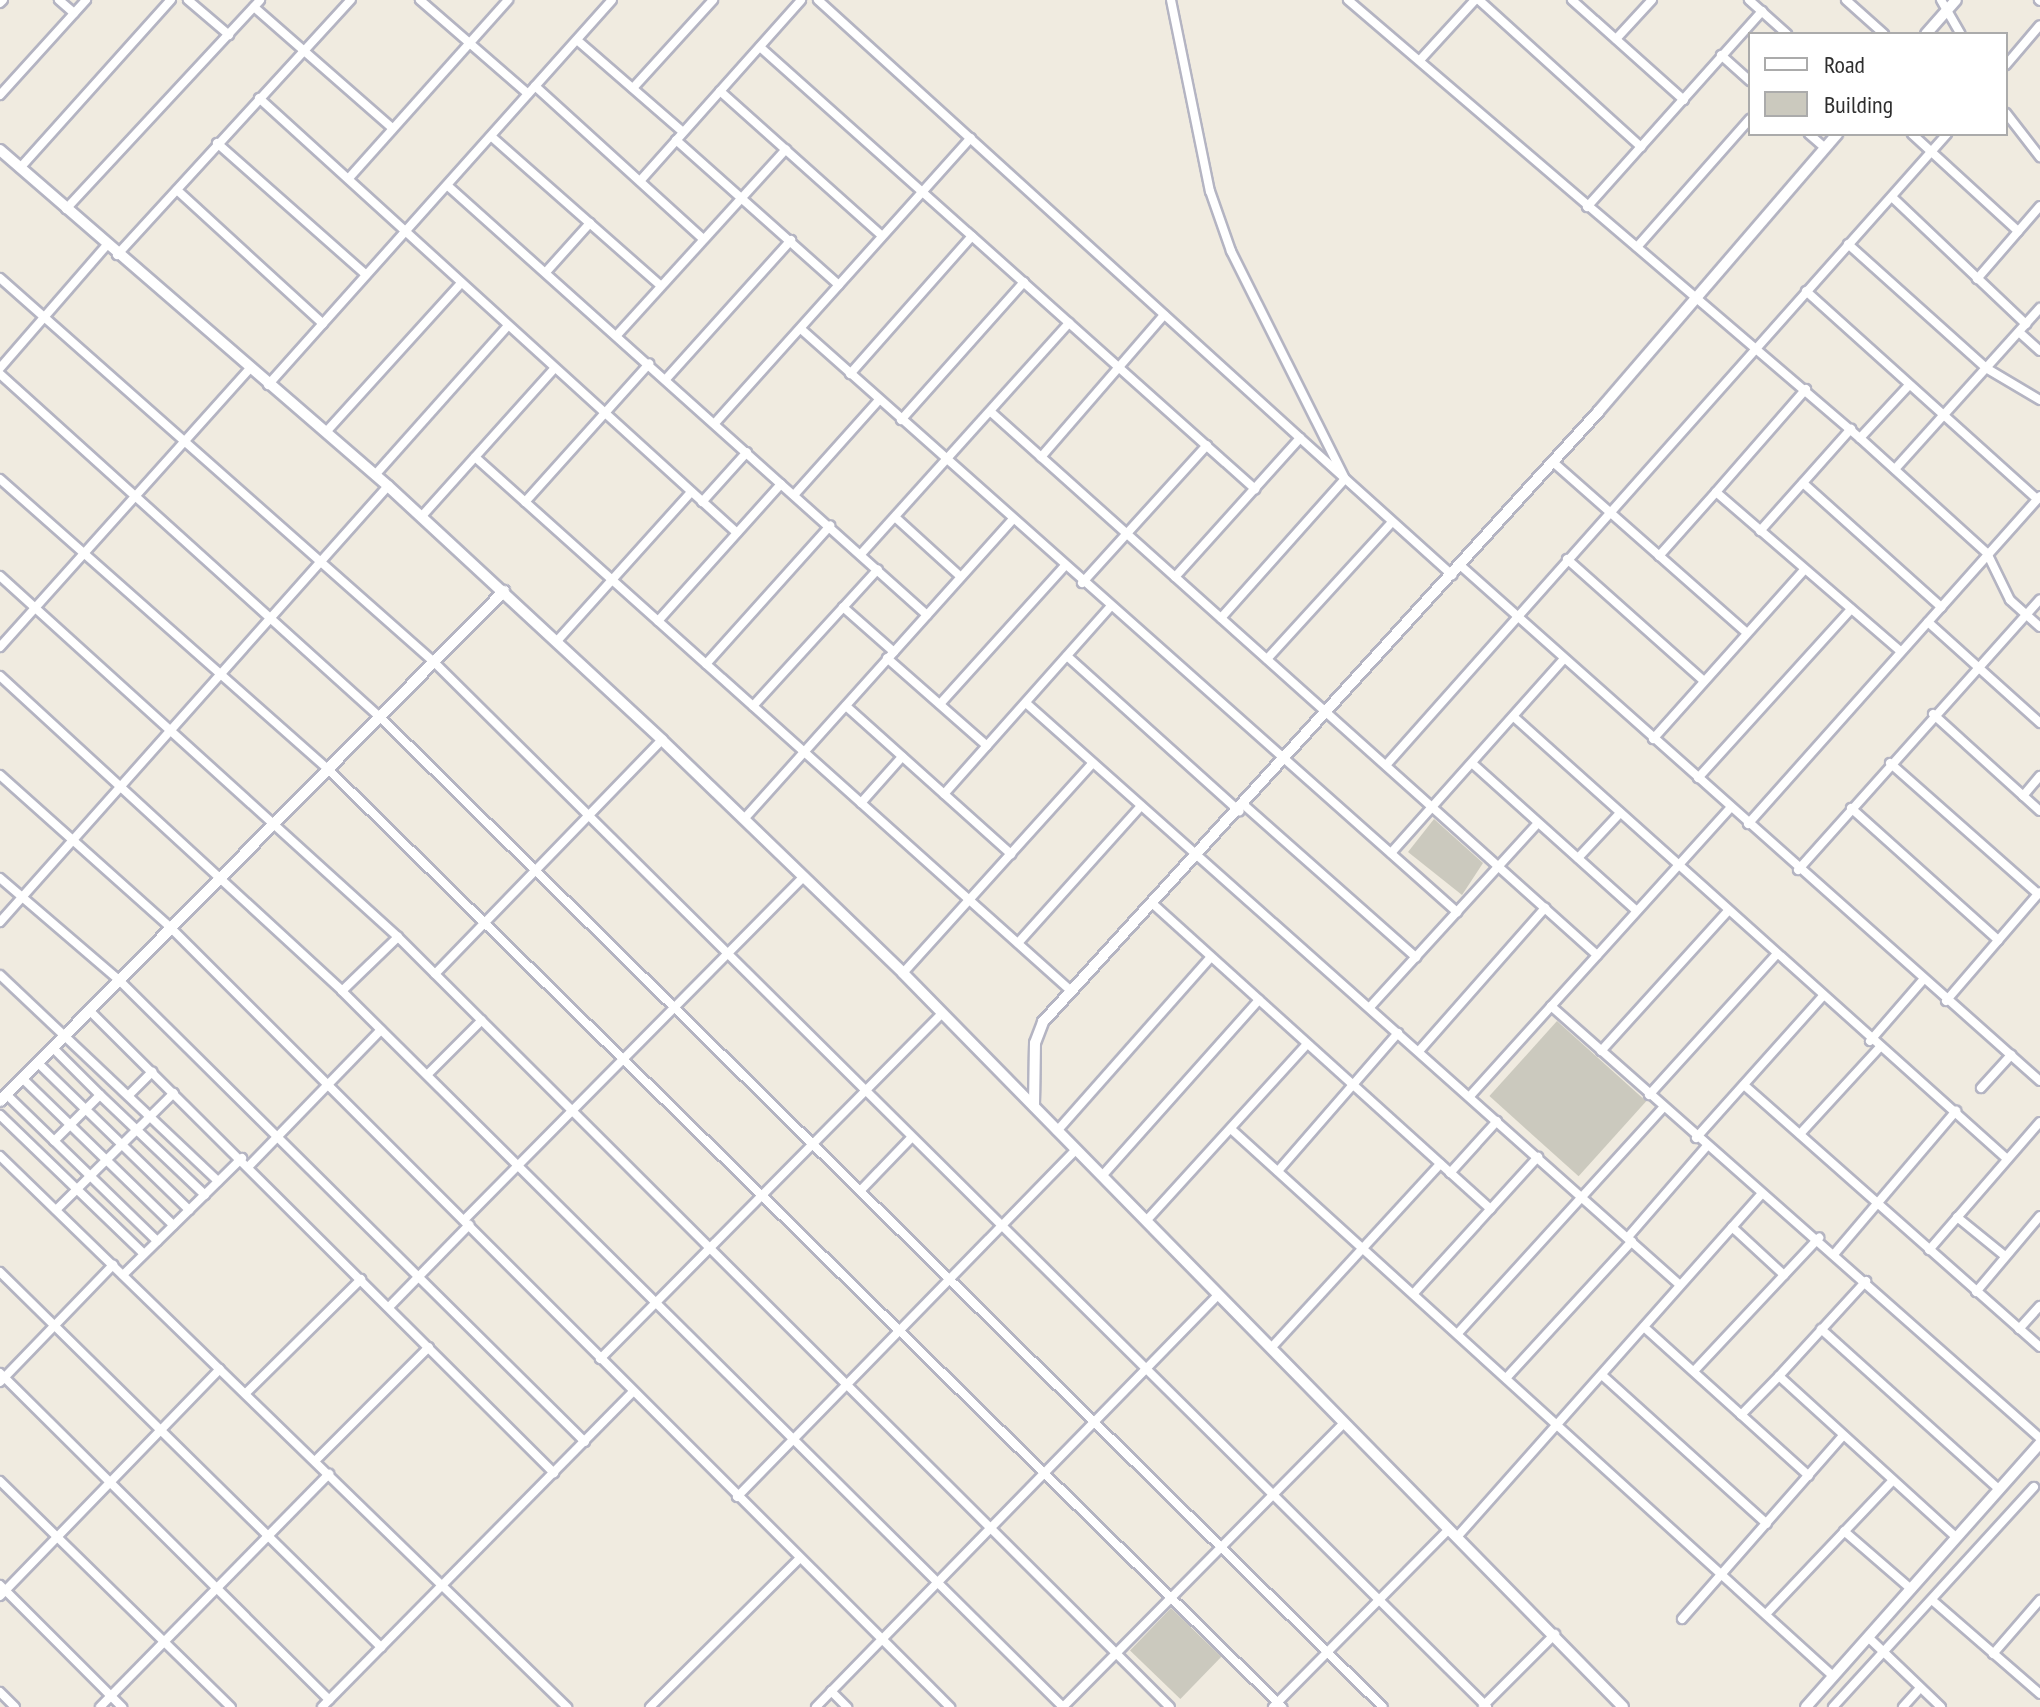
<!DOCTYPE html>
<style>
body{margin:0}
#map{position:relative;width:2040px;height:1707px;overflow:hidden;background:#f0ebe0;font-family:"PT Sans Narrow",sans-serif}
div>[style]{position:absolute}
[style*='--x']{left:calc(var(--x)*1px);top:calc(var(--y)*1px);width:calc(var(--w)*1px);rotate:calc(var(--a)*1deg)}
.building>*{inset:0;background:#cbc9be;transform-origin:0 0}
.roads{filter:drop-shadow(2px 0 #b4b4c2) drop-shadow(-2px 0 #b4b4c2) drop-shadow(0 2px #b4b4c2) drop-shadow(0 -2px #b4b4c2)}
.minor>*{height:8px;margin:-4px;padding:0 4px;transform-origin:4px;border-radius:4px;background:#fff}
.tertiary>*{height:10px;margin:-5px;padding:0 5px;transform-origin:5px;border-radius:5px;background:#fff}
span{translate:-50% -50%;white-space:nowrap;text-align:center;line-height:1.15;-webkit-text-stroke:6px #fff;paint-order:stroke}
.legend{position:absolute;left:1748px;top:32px;width:260px;height:104px;box-sizing:border-box;background:#fff;border:2px solid #ababab;margin:0;padding:10px 14px;list-style:none;font-size:24px;color:#2e2e2e}
.legend li{display:flex;align-items:center;gap:16px;height:40px}
.legend b{width:40px;border:2px solid #ababab}
</style>
<div id="map">
<div class="building">
<div style="clip-path:polygon(1434px 819px,1483px 863px,1462px 895px,1408px 852px)"></div>
<div style="left:1557px;top:1021px;width:120px;height:101px;rotate:42deg"></div>
<div style="left:1171px;top:1608px;width:70px;height:59px;rotate:44deg"></div>
</div>
<div class="roads">
<div class="minor">
<div style="--x:59;--y:0;--w:20;--a:41"></div>
<div style="--x:188;--y:0;--w:54;--a:40.5"></div>
<div style="--x:420;--y:0;--w:143;--a:41"></div>
<div style="--x:818;--y:0;--w:651;--a:42.26"></div>
<div style="--x:1171;--y:0;--w:195;--a:78.5"></div>
<div style="--x:1210;--y:191;--w:64;--a:70.7"></div>
<div style="--x:1231;--y:251;--w:255;--a:63.4"></div>
<div style="--x:1348;--y:0;--w:674;--a:40.55"></div>
<div style="--x:1860;--y:438;--w:171;--a:42.2"></div>
<div style="--x:1987;--y:553;--w:52;--a:63.9"></div>
<div style="--x:2010;--y:600;--w:40;--a:42"></div>
<div style="--x:1479;--y:0;--w:219;--a:42.2"></div>
<div style="--x:1572;--y:0;--w:150;--a:41.8"></div>
<div style="--x:1749;--y:0;--w:51;--a:41.8"></div>
<div style="--x:1846;--y:0;--w:51;--a:41.8"></div>
<div style="--x:1941;--y:0;--w:39;--a:60"></div>
<div style="--x:2039;--y:0;--w:1;--a:45"></div>
<div style="--x:0;--y:3;--w:4;--a:-45"></div>
<div style="--x:254;--y:7;--w:184;--a:41.2"></div>
<div style="--x:1616;--y:39;--w:53;--a:-47.3"></div>
<div style="--x:577;--y:40;--w:140;--a:41"></div>
<div style="--x:760;--y:47;--w:664;--a:41.76"></div>
<div style="--x:1721;--y:55;--w:39;--a:42"></div>
<div style="--x:1420;--y:60;--w:81;--a:-47.5"></div>
<div style="--x:2006;--y:65;--w:52;--a:-49.6"></div>
<div style="--x:535;--y:86;--w:227;--a:42.3"></div>
<div style="--x:633;--y:88;--w:119;--a:-47.7"></div>
<div style="--x:720;--y:91;--w:217;--a:41.8"></div>
<div style="--x:0;--y:95;--w:128;--a:-47.8"></div>
<div style="--x:259;--y:98;--w:646;--a:42.3"></div>
<div style="--x:2006;--y:113;--w:56;--a:52.3"></div>
<div style="--x:1809;--y:134;--w:21;--a:41"></div>
<div style="--x:1912;--y:134;--w:144;--a:42.5"></div>
<div style="--x:492;--y:137;--w:225;--a:41.4"></div>
<div style="--x:676;--y:140;--w:218;--a:41.7"></div>
<div style="--x:217;--y:143;--w:199;--a:41.5"></div>
<div style="--x:20;--y:168;--w:226;--a:-48.1"></div>
<div style="--x:349;--y:178;--w:239;--a:-48.2"></div>
<div style="--x:640;--y:181;--w:242;--a:-48.3"></div>
<div style="--x:448;--y:186;--w:643;--a:41.85"></div>
<div style="--x:177;--y:190;--w:198;--a:42.5"></div>
<div style="--x:1892;--y:197;--w:185;--a:43.5"></div>
<div style="--x:1587;--y:207;--w:263;--a:-48.2"></div>
<div style="--x:66;--y:209;--w:285;--a:-47.1"></div>
<div style="--x:1848;--y:244;--w:186;--a:41.9"></div>
<div style="--x:1986;--y:368;--w:63;--a:30.7"></div>
<div style="--x:1637;--y:247;--w:171;--a:-48.6"></div>
<div style="--x:117;--y:255;--w:346;--a:-47.5"></div>
<div style="--x:546;--y:272;--w:66;--a:-48.1"></div>
<div style="--x:0;--y:278;--w:581;--a:41.51"></div>
<div style="--x:435;--y:663;--w:1482;--a:44.78"></div>
<div style="--x:1977;--y:279;--w:96;--a:-49.2"></div>
<div style="--x:1806;--y:291;--w:311;--a:42"></div>
<div style="--x:801;--y:329;--w:878;--a:41.63"></div>
<div style="--x:2019;--y:332;--w:28;--a:42"></div>
<div style="--x:617;--y:335;--w:251;--a:-47.7"></div>
<div style="--x:0;--y:368;--w:162;--a:-49"></div>
<div style="--x:0;--y:374;--w:515;--a:42.09"></div>
<div style="--x:382;--y:719;--w:1406;--a:44.63"></div>
<div style="--x:850;--y:374;--w:184;--a:-48.5"></div>
<div style="--x:666;--y:379;--w:187;--a:-48"></div>
<div style="--x:268;--y:385;--w:516;--a:-48.22"></div>
<div style="--x:1806;--y:389;--w:137;--a:131.1"></div>
<div style="--x:1716;--y:492;--w:243;--a:40.8"></div>
<div style="--x:991;--y:412;--w:814;--a:41.86"></div>
<div style="--x:901;--y:420;--w:185;--a:-48.3"></div>
<div style="--x:715;--y:423;--w:383;--a:-48.1"></div>
<div style="--x:326;--y:432;--w:200;--a:-47.8"></div>
<div style="--x:1860;--y:438;--w:72;--a:-47.2"></div>
<div style="--x:475;--y:457;--w:800;--a:41.86"></div>
<div style="--x:1041;--y:457;--w:188;--a:-49.1"></div>
<div style="--x:1553;--y:462;--w:257;--a:41.4"></div>
<div style="--x:1895;--y:469;--w:217;--a:-48"></div>
<div style="--x:375;--y:475;--w:198;--a:-48.3"></div>
<div style="--x:0;--y:479;--w:442;--a:41.5"></div>
<div style="--x:331;--y:772;--w:1334;--a:44.51"></div>
<div style="--x:1803;--y:483;--w:186;--a:41.9"></div>
<div style="--x:794;--y:495;--w:127;--a:-48.2"></div>
<div style="--x:525;--y:502;--w:186;--a:-48.1"></div>
<div style="--x:702;--y:502;--w:67;--a:-48"></div>
<div style="--x:422;--y:516;--w:198;--a:-48.1"></div>
<div style="--x:895;--y:517;--w:89;--a:42.3"></div>
<div style="--x:1760;--y:531;--w:137;--a:-48.3"></div>
<div style="--x:861;--y:554;--w:311;--a:-48"></div>
<div style="--x:1659;--y:556;--w:86;--a:-48.3"></div>
<div style="--x:1567;--y:559;--w:183;--a:41.7"></div>
<div style="--x:1460;--y:565;--w:776;--a:41.66"></div>
<div style="--x:0;--y:576;--w:537;--a:42.21"></div>
<div style="--x:398;--y:937;--w:1090;--a:44.93"></div>
<div style="--x:1175;--y:577;--w:187;--a:-48"></div>
<div style="--x:1300;--y:438;--w:205;--a:42"></div>
<div style="--x:1082;--y:583;--w:186;--a:-47.8"></div>
<div style="--x:843;--y:607;--w:68;--a:41.4"></div>
<div style="--x:1221;--y:618;--w:186;--a:-48.3"></div>
<div style="--x:658;--y:621;--w:184;--a:-48.1"></div>
<div style="--x:1928;--y:622;--w:151;--a:42"></div>
<div style="--x:557;--y:641;--w:200;--a:-48"></div>
<div style="--x:0;--y:647;--w:373;--a:-48.1"></div>
<div style="--x:1067;--y:656;--w:232;--a:42"></div>
<div style="--x:887;--y:658;--w:133;--a:41.3"></div>
<div style="--x:1267;--y:659;--w:185;--a:-47.6"></div>
<div style="--x:706;--y:664;--w:186;--a:-48.1"></div>
<div style="--x:0;--y:676;--w:465;--a:42.6"></div>
<div style="--x:342;--y:991;--w:1016;--a:44.8"></div>
<div style="--x:1026;--y:703;--w:875;--a:41.67"></div>
<div style="--x:940;--y:704;--w:185;--a:-47.9"></div>
<div style="--x:753;--y:706;--w:185;--a:-47.6"></div>
<div style="--x:846;--y:706;--w:222;--a:41.9"></div>
<div style="--x:1933;--y:714;--w:144;--a:42.2"></div>
<div style="--x:1514;--y:717;--w:661;--a:41.87"></div>
<div style="--x:1653;--y:739;--w:227;--a:-48.2"></div>
<div style="--x:1890;--y:763;--w:198;--a:41.5"></div>
<div style="--x:1387;--y:764;--w:843;--a:-48.37"></div>
<div style="--x:1473;--y:764;--w:220;--a:41.9"></div>
<div style="--x:0;--y:775;--w:229;--a:41.8"></div>
<div style="--x:171;--y:928;--w:1102;--a:45"></div>
<div style="--x:1698;--y:778;--w:228;--a:-47.8"></div>
<div style="--x:944;--y:794;--w:250;--a:-48.4"></div>
<div style="--x:2023;--y:796;--w:26;--a:-50"></div>
<div style="--x:861;--y:803;--w:62;--a:-48.3"></div>
<div style="--x:1244;--y:805;--w:230;--a:41.5"></div>
<div style="--x:1851;--y:808;--w:198;--a:41.9"></div>
<div style="--x:744;--y:819;--w:402;--a:-48.1"></div>
<div style="--x:1748;--y:824;--w:439;--a:-48.3"></div>
<div style="--x:1391;--y:853;--w:260;--a:-48.3"></div>
<div style="--x:1578;--y:858;--w:62;--a:-47"></div>
<div style="--x:1798;--y:870;--w:363;--a:-48.2"></div>
<div style="--x:0;--y:878;--w:157;--a:40.6"></div>
<div style="--x:119;--y:980;--w:656;--a:44.75"></div>
<div style="--x:1153;--y:904;--w:455;--a:42.1"></div>
<div style="--x:0;--y:922;--w:584;--a:-48.33"></div>
<div style="--x:1018;--y:943;--w:184;--a:-48.1"></div>
<div style="--x:903;--y:973;--w:283;--a:-47.9"></div>
<div style="--x:435;--y:974;--w:326;--a:-45.9"></div>
<div style="--x:0;--y:975;--w:300;--a:43.4"></div>
<div style="--x:342;--y:991;--w:78;--a:-44"></div>
<div style="--x:1946;--y:1001;--w:143;--a:-49.3"></div>
<div style="--x:1551;--y:1006;--w:652;--a:41.46"></div>
<div style="--x:1370;--y:1007;--w:249;--a:-47.6"></div>
<div style="--x:90;--y:1011;--w:655;--a:44.88"></div>
<div style="--x:1870;--y:1041;--w:79;--a:-49.1"></div>
<div style="--x:53;--y:1048;--w:66;--a:45"></div>
<div style="--x:100;--y:1095;--w:65;--a:135"></div>
<div style="--x:1419;--y:1051;--w:191;--a:-48.6"></div>
<div style="--x:1601;--y:1051;--w:189;--a:-47.8"></div>
<div style="--x:38;--y:1063;--w:211;--a:44.2"></div>
<div style="--x:428;--y:1074;--w:76;--a:-45"></div>
<div style="--x:22;--y:1078;--w:211;--a:44.2"></div>
<div style="--x:1744;--y:1085;--w:395;--a:41.5"></div>
<div style="--x:1981;--y:1088;--w:45;--a:-47.7"></div>
<div style="--x:6;--y:1094;--w:211;--a:44.2"></div>
<div style="--x:100;--y:1095;--w:145;--a:43.6"></div>
<div style="--x:129;--y:1095;--w:33;--a:-45"></div>
<div style="--x:1649;--y:1095;--w:189;--a:-47.8"></div>
<div style="--x:1470;--y:1096;--w:388;--a:-47.9"></div>
<div style="--x:0;--y:1115;--w:200;--a:44"></div>
<div style="--x:1231;--y:1129;--w:813;--a:42.26"></div>
<div style="--x:1057;--y:1131;--w:232;--a:-48.5"></div>
<div style="--x:1800;--y:1134;--w:117;--a:-47.4"></div>
<div style="--x:1696;--y:1138;--w:189;--a:-48.2"></div>
<div style="--x:0;--y:1156;--w:791;--a:44.18"></div>
<div style="--x:250;--y:1165;--w:188;--a:-45.9"></div>
<div style="--x:1278;--y:1171;--w:183;--a:-49"></div>
<div style="--x:1450;--y:1173;--w:70;--a:-47.9"></div>
<div style="--x:1102;--y:1176;--w:236;--a:-48.3"></div>
<div style="--x:861;--y:1190;--w:72;--a:-46.1"></div>
<div style="--x:56;--y:1210;--w:166;--a:-44.8"></div>
<div style="--x:1957;--y:1217;--w:62;--a:39.1"></div>
<div style="--x:464;--y:1220;--w:482;--a:-45.3"></div>
<div style="--x:1146;--y:1221;--w:239;--a:-47.7"></div>
<div style="--x:1732;--y:1227;--w:71;--a:42.7"></div>
<div style="--x:1628;--y:1237;--w:119;--a:-49.1"></div>
<div style="--x:1929;--y:1250;--w:169;--a:-49.1"></div>
<div style="--x:1835;--y:1253;--w:187;--a:-49.6"></div>
<div style="--x:0;--y:1272;--w:535;--a:44.55"></div>
<div style="--x:123;--y:1275;--w:167;--a:-44.5"></div>
<div style="--x:1415;--y:1292;--w:183;--a:-47.7"></div>
<div style="--x:1976;--y:1292;--w:99;--a:-49.9"></div>
<div style="--x:389;--y:1307;--w:115;--a:-45.7"></div>
<div style="--x:1644;--y:1327;--w:222;--a:42.1"></div>
<div style="--x:1821;--y:1329;--w:239;--a:42"></div>
<div style="--x:2019;--y:1329;--w:31;--a:-48"></div>
<div style="--x:1459;--y:1332;--w:303;--a:-47.7"></div>
<div style="--x:1271;--y:1348;--w:250;--a:-47.4"></div>
<div style="--x:600;--y:1359;--w:486;--a:-45.3"></div>
<div style="--x:1694;--y:1371;--w:183;--a:-46.8"></div>
<div style="--x:0;--y:1373;--w:464;--a:44.8"></div>
<div style="--x:1602;--y:1375;--w:222;--a:42.1"></div>
<div style="--x:1508;--y:1376;--w:183;--a:-47.4"></div>
<div style="--x:1779;--y:1376;--w:129;--a:-47.5"></div>
<div style="--x:0;--y:1382;--w:163;--a:-46"></div>
<div style="--x:246;--y:1393;--w:162;--a:-44.7"></div>
<div style="--x:1741;--y:1415;--w:54;--a:-45.7"></div>
<div style="--x:1779;--y:1376;--w:239;--a:42.3"></div>
<div style="--x:315;--y:1461;--w:161;--a:-45"></div>
<div style="--x:0;--y:1481;--w:323;--a:44.4"></div>
<div style="--x:737;--y:1497;--w:485;--a:-45.7"></div>
<div style="--x:1844;--y:1531;--w:89;--a:40.9"></div>
<div style="--x:1457;--y:1537;--w:458;--a:-48.4"></div>
<div style="--x:0;--y:1585;--w:173;--a:45"></div>
<div style="--x:0;--y:1596;--w:316;--a:-45.9"></div>
<div style="--x:1932;--y:1600;--w:143;--a:41"></div>
<div style="--x:1767;--y:1613;--w:183;--a:-46.5"></div>
<div style="--x:1682;--y:1619;--w:244;--a:-48.7"></div>
<div style="--x:1868;--y:1637;--w:101;--a:43.8"></div>
<div style="--x:1993;--y:1654;--w:72;--a:-49"></div>
<div style="--x:831;--y:1691;--w:23;--a:45"></div>
<div style="--x:0;--y:1692;--w:21;--a:45"></div>
<div style="--x:1483;--y:1706;--w:102;--a:-45"></div>
<div style="--x:100;--y:1707;--w:327;--a:-45.5"></div>
<div style="--x:322;--y:1707;--w:443;--a:-45.4"></div>
<div style="--x:650;--y:1707;--w:210;--a:-44.8"></div>
<div style="--x:816;--y:1707;--w:576;--a:-45.7"></div>
<div style="--x:1063;--y:1707;--w:400;--a:-45.3"></div>
<div style="--x:1273;--y:1707;--w:250;--a:-45.3"></div>
<div style="--x:1833;--y:1707;--w:298;--a:-47.6"></div>
<div style="--x:1903;--y:1707;--w:25;--a:-48"></div>
</div>
<div class="tertiary">
<div style="--x:1926;--y:34;--w:45;--a:-48.6"></div>
<div style="--x:0;--y:150;--w:513;--a:40.89"></div>
<div style="--x:388;--y:486;--w:374;--a:42.8"></div>
<div style="--x:662;--y:740;--w:335;--a:44"></div>
<div style="--x:903;--y:973;--w:1028;--a:45.55"></div>
<div style="--x:0;--y:1101;--w:717;--a:-45.34"></div>
<div style="--x:1034;--y:1106;--w:63;--a:-89.1"></div>
<div style="--x:1035;--y:1043;--w:22;--a:-69"></div>
<div style="--x:1043;--y:1022;--w:825;--a:-47.7"></div>
<div style="--x:1598;--y:412;--w:367;--a:-49.3"></div>
<div style="--x:1806;--y:1707;--w:353;--a:-48.4"></div>
</div>
</div>
<ul class="legend">
<li><b style="height:10px;background:#fff"></b>Road</li>
<li><b style="height:22px;background:#cbc9be"></b>Building</li>
</ul>
</div>
